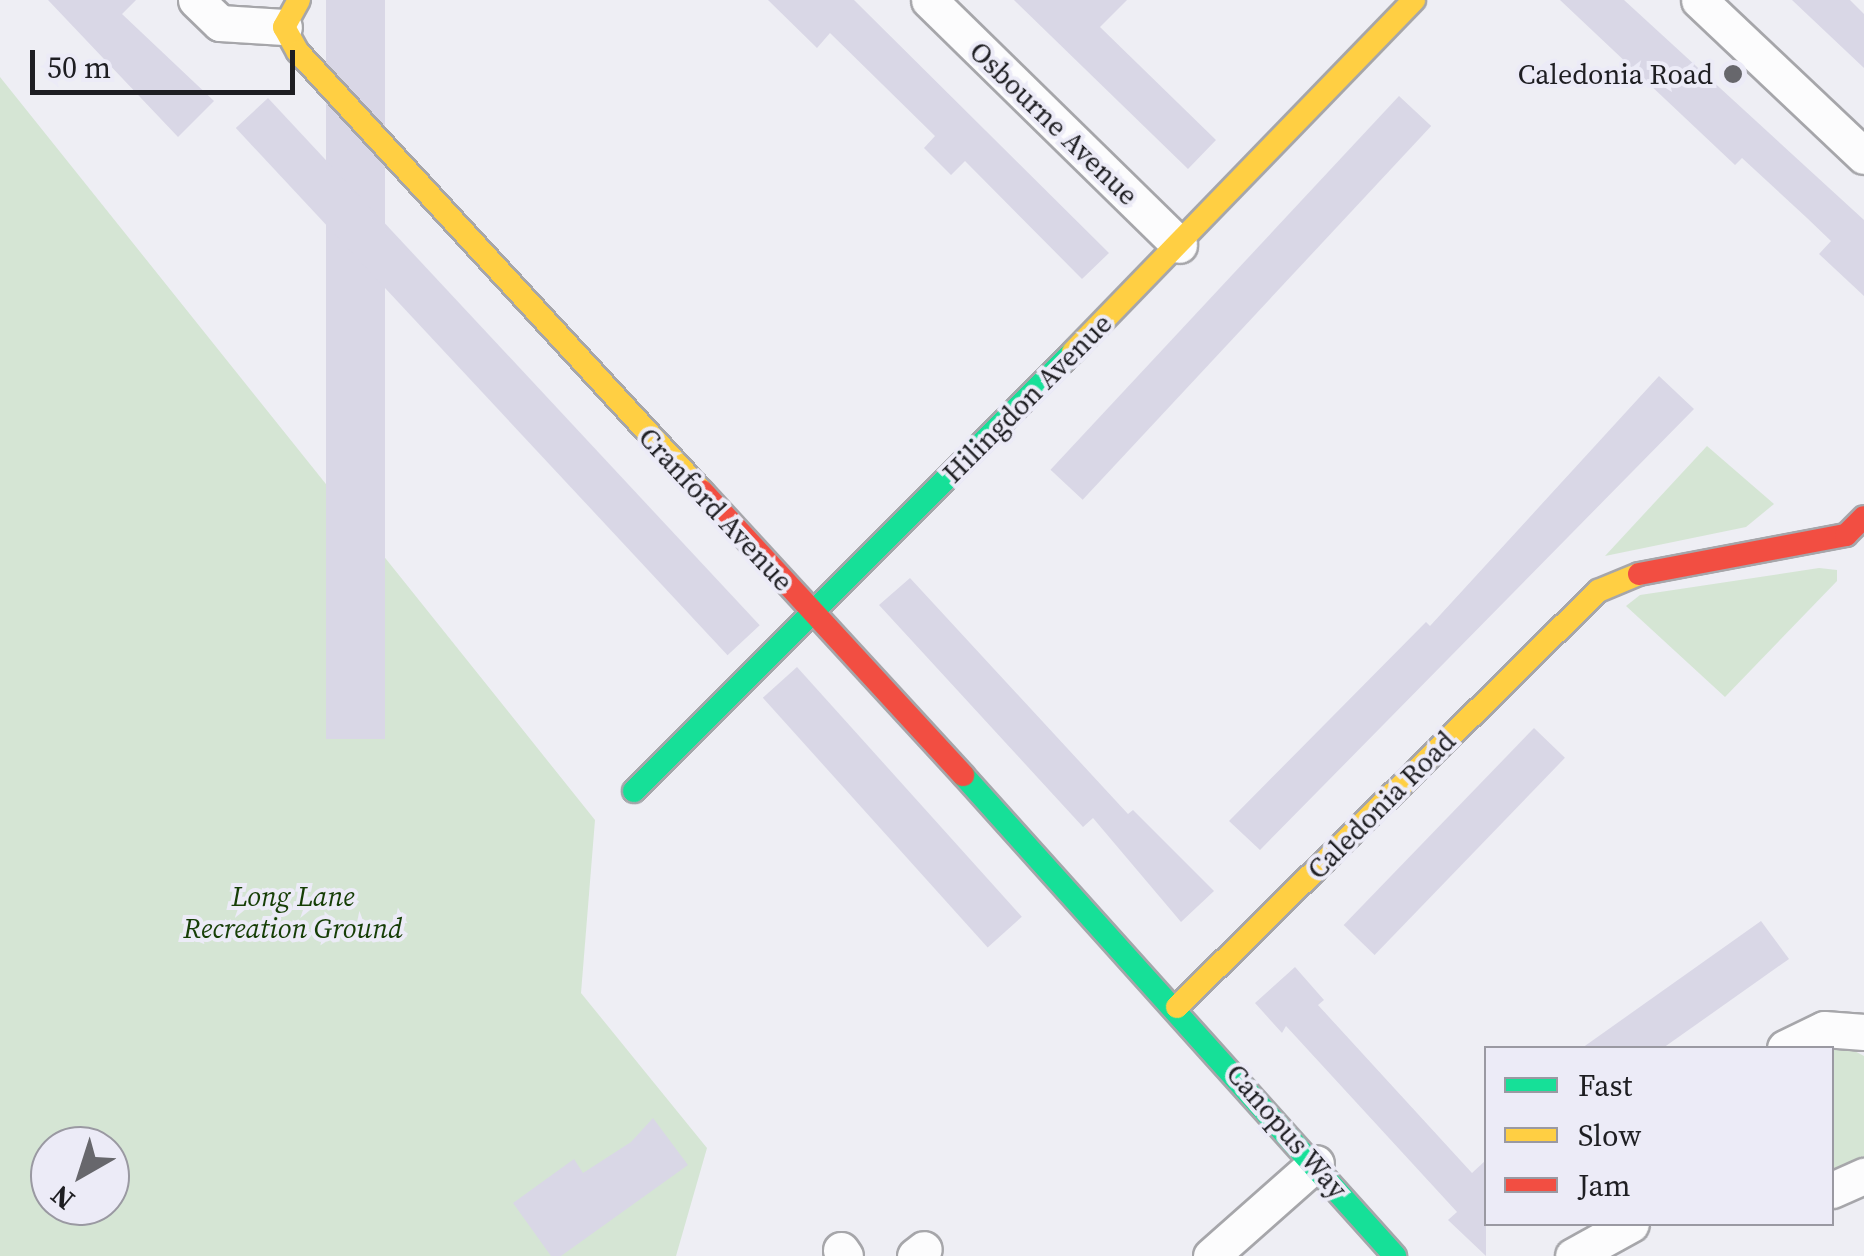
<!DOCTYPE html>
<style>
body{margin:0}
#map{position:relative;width:1864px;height:1256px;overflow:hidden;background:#eeeef4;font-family:"Source Serif 4",serif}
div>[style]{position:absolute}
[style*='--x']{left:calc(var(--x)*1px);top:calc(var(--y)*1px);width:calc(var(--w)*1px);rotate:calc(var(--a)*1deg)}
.green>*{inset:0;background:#d5e5d4}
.building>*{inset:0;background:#d9d7e6;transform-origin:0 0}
.roads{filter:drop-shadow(2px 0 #a6a6aa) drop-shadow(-2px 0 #a6a6aa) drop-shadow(0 2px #a6a6aa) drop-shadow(0 -2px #a6a6aa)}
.street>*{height:35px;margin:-17.5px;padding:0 17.5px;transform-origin:17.5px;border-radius:17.5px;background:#fcfcfd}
.fast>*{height:22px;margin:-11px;padding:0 11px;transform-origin:11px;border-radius:11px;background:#16e098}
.slow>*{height:22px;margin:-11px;padding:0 11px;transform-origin:11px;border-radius:11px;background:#ffcf43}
.jam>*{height:22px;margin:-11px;padding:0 11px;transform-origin:11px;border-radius:11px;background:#f24e42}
.dots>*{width:28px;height:28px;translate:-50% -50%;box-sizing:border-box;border:5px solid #ecebf7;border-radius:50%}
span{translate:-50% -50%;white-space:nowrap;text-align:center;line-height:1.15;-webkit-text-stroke:8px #ecebf7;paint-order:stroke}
.poi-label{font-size:28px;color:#1e1e22}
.right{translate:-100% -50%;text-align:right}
.street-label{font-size:28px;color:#1e1e22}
.park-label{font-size:28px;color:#163e06;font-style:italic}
.legend{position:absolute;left:1484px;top:1046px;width:350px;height:180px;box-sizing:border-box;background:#ecebf7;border:2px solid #9a99a2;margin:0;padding:12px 18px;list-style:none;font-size:30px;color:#1e1e22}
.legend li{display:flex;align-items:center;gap:20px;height:50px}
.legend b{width:50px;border:2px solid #9a99a2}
.north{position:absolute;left:30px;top:1126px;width:100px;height:100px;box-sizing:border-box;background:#ecebf7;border:2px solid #9a99a2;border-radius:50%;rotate:219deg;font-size:28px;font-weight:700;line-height:40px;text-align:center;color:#1e1e22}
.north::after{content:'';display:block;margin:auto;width:35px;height:45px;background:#67676c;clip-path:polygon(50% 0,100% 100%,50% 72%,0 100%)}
.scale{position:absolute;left:30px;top:50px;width:265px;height:45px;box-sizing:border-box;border:5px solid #1e1e22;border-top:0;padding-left:12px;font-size:30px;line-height:35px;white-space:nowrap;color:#1e1e22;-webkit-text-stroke:8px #ecebf7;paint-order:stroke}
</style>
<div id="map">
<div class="green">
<div style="clip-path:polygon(evenodd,0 77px,595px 820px,581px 993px,707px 1148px,676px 1256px,0 1256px,0 77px,50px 1146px,110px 1146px,110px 1206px,50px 1206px,50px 1146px)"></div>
<div style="clip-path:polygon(1707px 446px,1774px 504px,1746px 527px,1605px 556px)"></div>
<div style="clip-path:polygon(1819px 568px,1837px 570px,1837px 581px,1725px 697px,1626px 606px,1640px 595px)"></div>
<div style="clip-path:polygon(1847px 1047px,1864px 1056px,1864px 1156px,1832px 1175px,1832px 1049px)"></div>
</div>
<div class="building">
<div style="clip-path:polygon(48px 0,136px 0,122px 14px,214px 101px,178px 137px)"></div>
<div style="left:326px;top:0;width:59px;height:739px"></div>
<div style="clip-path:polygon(768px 0,854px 0,1109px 253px,1082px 279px,965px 161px,951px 175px,924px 148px,935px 136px,830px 33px,817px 48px)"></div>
<div style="clip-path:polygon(1014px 0,1127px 0,1100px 27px,1216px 140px,1188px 169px)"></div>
<div style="clip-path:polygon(1560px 0,1624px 0,1864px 220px,1864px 296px,1819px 254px,1831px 241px,1807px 218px,1742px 158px,1735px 165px)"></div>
<div style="clip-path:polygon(1792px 0,1850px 0,1864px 14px,1864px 68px)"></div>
<div style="left:1399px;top:96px;width:44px;height:511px;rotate:43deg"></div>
<div style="left:268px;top:98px;width:721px;height:44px;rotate:47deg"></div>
<div style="clip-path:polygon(1659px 376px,1694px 409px,1260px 850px,1229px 821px,1426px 622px,1430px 626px)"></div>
<div style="clip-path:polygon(910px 578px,1128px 814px,1133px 810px,1214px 891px,1181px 922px,1093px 818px,1083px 827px,879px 605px)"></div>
<div style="left:797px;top:667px;width:336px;height:46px;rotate:48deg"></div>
<div style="left:1534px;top:728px;width:43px;height:274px;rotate:44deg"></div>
<div style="clip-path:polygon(1761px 921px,1789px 959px,1663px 1048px,1582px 1048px)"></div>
<div style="clip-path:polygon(1295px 967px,1324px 1000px,1318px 1005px,1472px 1173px,1486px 1160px,1486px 1256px,1448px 1220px,1457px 1212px,1286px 1026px,1282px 1033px,1255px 1003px)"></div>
<div style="clip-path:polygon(653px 1118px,688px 1165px,561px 1256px,551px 1256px,513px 1203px,574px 1159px,583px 1173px,631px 1142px)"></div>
</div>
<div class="roads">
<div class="street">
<div style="--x:196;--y:0;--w:33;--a:44"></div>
<div style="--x:220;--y:23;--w:64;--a:3.6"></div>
<div style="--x:929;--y:0;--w:350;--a:44.4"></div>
<div style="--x:1699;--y:0;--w:227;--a:43.4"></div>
<div style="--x:1785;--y:1048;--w:43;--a:-26"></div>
<div style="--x:1824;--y:1029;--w:40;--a:4.3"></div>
<div style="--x:1832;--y:1190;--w:35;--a:-24"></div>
<div style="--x:841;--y:1250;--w:7;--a:56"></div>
<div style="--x:915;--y:1256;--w:11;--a:-38"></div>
<div style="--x:1211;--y:1256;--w:140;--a:-41.5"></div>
<div style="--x:1573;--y:1256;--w:66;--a:-28.9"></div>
</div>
<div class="fast">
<div style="--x:963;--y:775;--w:647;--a:48.07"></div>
<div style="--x:634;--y:791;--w:621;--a:-45"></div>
</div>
<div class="slow">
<div style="--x:299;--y:0;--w:31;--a:119"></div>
<div style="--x:284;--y:27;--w:29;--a:61"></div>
<div style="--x:298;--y:52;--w:597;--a:47.38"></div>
<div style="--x:1073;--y:352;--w:490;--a:-45.9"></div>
<div style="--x:1177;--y:1007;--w:592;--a:-44.66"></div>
<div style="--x:1598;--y:591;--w:44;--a:-22.5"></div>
</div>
<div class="jam">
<div style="--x:702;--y:491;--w:386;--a:47.4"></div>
<div style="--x:1639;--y:574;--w:211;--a:-10.7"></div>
<div style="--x:1846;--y:535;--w:25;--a:-45"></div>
</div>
</div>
<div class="dots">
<div style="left:1733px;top:74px;background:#67676c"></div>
</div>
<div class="poi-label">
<span class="right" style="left:1713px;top:74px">Caledonia Road</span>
</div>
<div class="street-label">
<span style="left:1054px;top:123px;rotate:44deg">Osbourne Avenue</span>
<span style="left:1027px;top:398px;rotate:-45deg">Hilingdon Avenue</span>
<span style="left:716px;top:509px;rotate:47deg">Cranford Avenue</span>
<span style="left:1381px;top:805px;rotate:-45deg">Caledonia Road</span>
<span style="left:1287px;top:1131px;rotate:49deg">Canopus Way</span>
</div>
<div class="park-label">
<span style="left:293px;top:912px">Long Lane<br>Recreation Ground</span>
</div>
<ul class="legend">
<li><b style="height:12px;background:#16e098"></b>Fast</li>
<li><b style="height:12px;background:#ffcf43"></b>Slow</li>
<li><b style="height:12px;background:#f24e42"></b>Jam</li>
</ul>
<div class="north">N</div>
<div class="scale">50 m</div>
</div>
